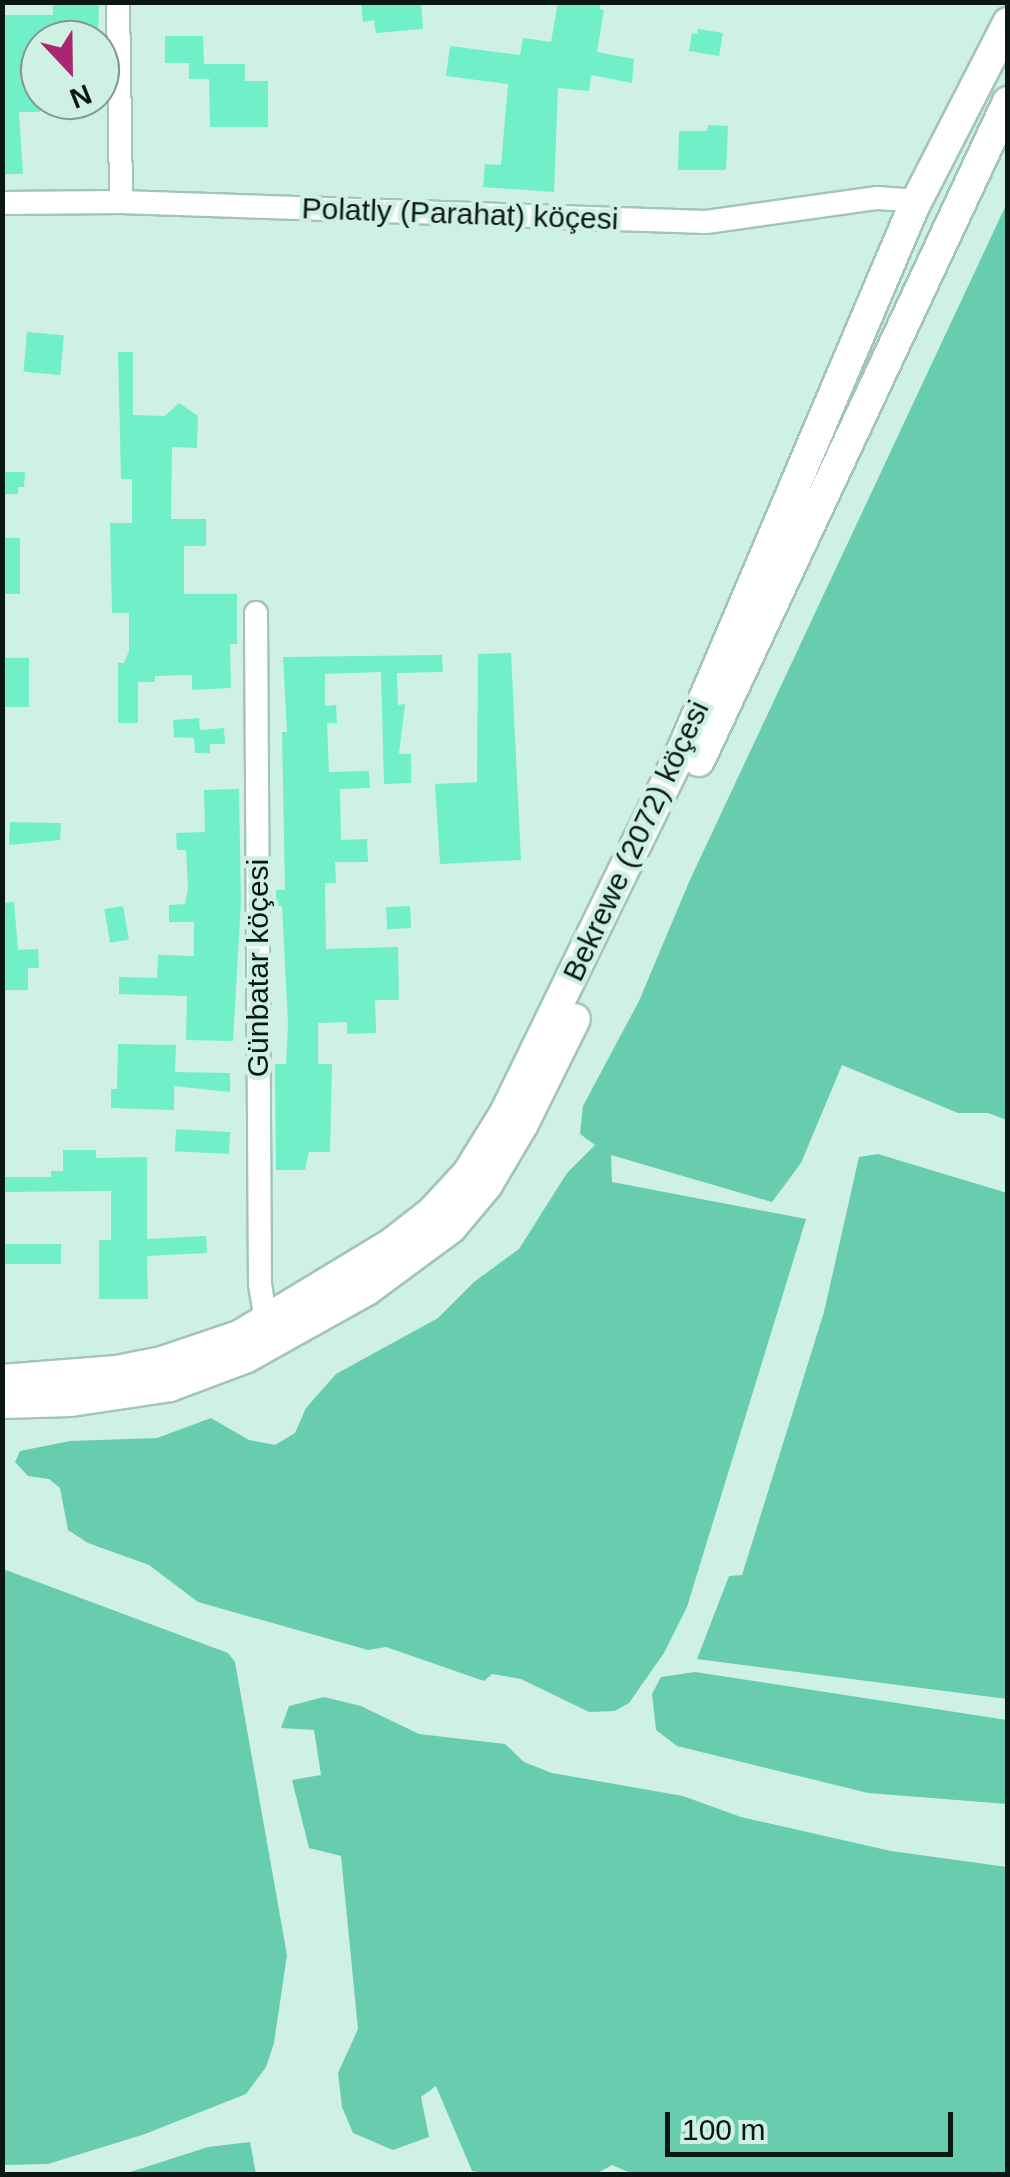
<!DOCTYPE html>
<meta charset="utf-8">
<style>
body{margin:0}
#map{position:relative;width:1010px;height:2177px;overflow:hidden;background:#cff1e4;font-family:Arial,sans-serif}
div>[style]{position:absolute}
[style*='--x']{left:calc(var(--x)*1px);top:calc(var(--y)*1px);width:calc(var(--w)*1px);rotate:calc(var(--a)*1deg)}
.green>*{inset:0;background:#67cdae}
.building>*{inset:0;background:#70efc9;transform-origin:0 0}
.roads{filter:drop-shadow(2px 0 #a3c4b8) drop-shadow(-2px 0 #a3c4b8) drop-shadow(0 2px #a3c4b8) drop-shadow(0 -2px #a3c4b8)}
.minor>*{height:22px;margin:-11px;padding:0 11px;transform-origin:11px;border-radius:11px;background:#fff}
.secondary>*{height:30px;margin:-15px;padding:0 15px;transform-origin:15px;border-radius:15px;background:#fff}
span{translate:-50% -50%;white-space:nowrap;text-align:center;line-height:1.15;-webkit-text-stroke:9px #cff1e4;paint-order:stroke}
.street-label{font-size:30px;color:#0b1713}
.frame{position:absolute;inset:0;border:5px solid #0b1713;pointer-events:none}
.north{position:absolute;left:20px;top:20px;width:100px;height:100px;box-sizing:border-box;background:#cff1e4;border:2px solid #819a90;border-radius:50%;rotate:158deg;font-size:28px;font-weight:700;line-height:40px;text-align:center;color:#0b1713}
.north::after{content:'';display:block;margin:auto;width:35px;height:45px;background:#aa2670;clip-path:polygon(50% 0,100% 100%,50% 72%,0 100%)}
.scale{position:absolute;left:665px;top:2112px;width:288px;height:45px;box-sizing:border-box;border:5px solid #0b1713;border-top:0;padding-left:12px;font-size:30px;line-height:35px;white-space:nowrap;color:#0b1713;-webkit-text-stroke:8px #cff1e4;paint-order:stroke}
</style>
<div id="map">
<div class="green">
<div style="clip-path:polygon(1007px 203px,1007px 1120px,988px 1113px,958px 1113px,842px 1065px,801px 1163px,772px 1202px,611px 1155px,612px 1182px,806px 1219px,687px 1607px,664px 1653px,629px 1703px,615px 1711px,589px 1712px,521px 1679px,492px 1674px,484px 1681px,386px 1647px,368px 1650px,198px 1602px,149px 1565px,88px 1543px,68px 1530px,60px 1488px,49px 1479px,28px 1476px,15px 1462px,20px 1451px,70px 1441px,157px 1438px,211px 1418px,249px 1440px,275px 1445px,295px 1433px,306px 1408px,336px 1374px,438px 1318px,474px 1282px,519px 1249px,567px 1173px,595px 1145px,580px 1134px,583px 1106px,639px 1001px,689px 882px)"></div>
<div style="clip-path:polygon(878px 1154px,1007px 1193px,1007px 1699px,697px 1659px,729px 1576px,742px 1575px,824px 1312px,859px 1157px)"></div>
<div style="clip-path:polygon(3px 1569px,228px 1653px,235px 1662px,287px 1955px,274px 2043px,266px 2067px,246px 2094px,145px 2134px,48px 2164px,3px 2165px)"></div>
<div style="clip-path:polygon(695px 1672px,1007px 1720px,1007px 1804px,868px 1793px,677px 1746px,656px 1730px,652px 1694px,661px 1677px)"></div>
<div style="clip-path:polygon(324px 1697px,361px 1706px,419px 1734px,505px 1744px,524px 1762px,552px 1773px,683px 1796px,741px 1817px,891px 1851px,1007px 1867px,1007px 2174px,633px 2174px,612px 2165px,596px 2174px,488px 2174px,472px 2171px,436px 2086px,421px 2097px,429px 2137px,393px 2150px,353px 2133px,342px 2107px,338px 2073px,358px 2029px,341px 1856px,309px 1848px,292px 1780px,321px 1775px,314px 1730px,281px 1728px,289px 1706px)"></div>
<div style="clip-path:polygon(250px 2142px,256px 2174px,124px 2174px,208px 2147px)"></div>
</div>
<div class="building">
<div style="clip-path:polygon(53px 2px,99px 2px,98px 40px,40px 40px,40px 112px,19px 112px,23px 174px,2px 174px,2px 15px,53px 15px)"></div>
<div style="clip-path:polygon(361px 2px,421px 2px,423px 29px,376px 33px,374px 20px,363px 22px)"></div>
<div style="clip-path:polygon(558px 2px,601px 2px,600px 9px,604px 10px,597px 52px,634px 59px,632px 83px,591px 75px,589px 91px,558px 88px,554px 192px,483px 187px,485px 164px,501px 165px,508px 84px,446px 76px,450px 46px,520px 55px,523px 38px,551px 42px)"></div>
<div style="clip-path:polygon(698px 29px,723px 33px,719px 56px,689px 51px,692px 33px,697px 34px)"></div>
<div style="clip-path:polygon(165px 36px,203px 36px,204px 64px,245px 64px,245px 81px,268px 81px,268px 127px,210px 127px,209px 79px,189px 79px,189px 63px,165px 63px)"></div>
<div style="clip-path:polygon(708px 125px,728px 126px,726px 170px,678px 170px,679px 131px,707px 131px)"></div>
<div style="left:27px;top:332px;width:37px;height:40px;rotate:5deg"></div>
<div style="clip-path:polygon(118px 352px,133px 352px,133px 415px,165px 416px,179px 403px,198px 416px,197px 448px,172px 447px,171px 519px,206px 519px,206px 546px,184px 546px,184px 594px,237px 594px,237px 644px,230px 644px,231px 688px,192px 690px,192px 675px,155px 676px,155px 682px,138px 682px,138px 723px,118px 723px,118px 663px,124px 663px,129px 651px,129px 613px,112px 613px,110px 523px,132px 523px,132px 479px,121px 479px)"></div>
<div style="clip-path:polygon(2px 472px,25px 472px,24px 487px,18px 487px,18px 494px,2px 494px)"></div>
<div style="left:2px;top:538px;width:18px;height:56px"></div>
<div style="clip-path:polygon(511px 653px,521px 860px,440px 864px,435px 784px,477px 782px,478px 654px)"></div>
<div style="clip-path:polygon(442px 655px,443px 672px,397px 673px,398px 705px,405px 704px,399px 754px,411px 754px,411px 783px,384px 784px,381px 672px,325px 674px,325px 706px,336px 705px,337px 723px,327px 723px,329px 772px,369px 771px,370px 788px,340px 789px,341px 840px,367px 839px,368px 862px,335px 862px,336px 883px,325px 883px,326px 949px,398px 947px,399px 1000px,375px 1000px,376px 1033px,347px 1034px,347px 1022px,318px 1023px,318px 1064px,332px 1064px,330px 1152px,309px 1152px,305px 1170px,276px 1170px,275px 1064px,286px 1064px,288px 1023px,282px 906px,276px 906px,276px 890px,285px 890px,282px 732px,287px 732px,283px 657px)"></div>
<div style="left:2px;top:658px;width:27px;height:49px"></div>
<div style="clip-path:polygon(199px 718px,200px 730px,224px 728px,225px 744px,210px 744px,210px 753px,195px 753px,194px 738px,174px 737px,173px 720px)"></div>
<div style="clip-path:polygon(239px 789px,241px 902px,233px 1041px,186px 1040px,187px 996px,119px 994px,119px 977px,157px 978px,158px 955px,194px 956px,194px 922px,169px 922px,169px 905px,185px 904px,188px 888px,186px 850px,177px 850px,176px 833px,205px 832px,204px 790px)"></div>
<div style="clip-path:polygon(10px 822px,61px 823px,60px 840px,9px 845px)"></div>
<div style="clip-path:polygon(14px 902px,18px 950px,38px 949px,39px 968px,28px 968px,28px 990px,2px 990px,2px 903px)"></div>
<div style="left:123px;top:906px;width:34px;height:19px;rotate:80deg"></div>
<div style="left:410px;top:906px;width:22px;height:24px;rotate:87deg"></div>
<div style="clip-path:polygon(118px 1044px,176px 1045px,175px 1072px,230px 1073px,230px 1092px,174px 1086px,174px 1110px,111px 1108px,111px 1089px,117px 1089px)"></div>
<div style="left:230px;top:1132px;width:22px;height:54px;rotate:93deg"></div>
<div style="clip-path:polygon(63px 1150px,96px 1150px,96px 1158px,147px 1157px,147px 1239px,206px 1236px,207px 1253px,147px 1256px,148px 1299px,99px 1299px,99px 1240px,111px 1240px,111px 1191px,2px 1192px,2px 1177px,51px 1177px,51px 1171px,63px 1171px)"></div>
<div style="left:3px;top:1244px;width:58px;height:20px"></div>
</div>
<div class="roads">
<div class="minor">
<div style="--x:118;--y:2;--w:200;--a:89.1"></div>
<div style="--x:2;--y:203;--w:119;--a:-0.5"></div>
<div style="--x:121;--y:202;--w:585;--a:1.96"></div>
<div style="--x:706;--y:222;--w:173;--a:-8"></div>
<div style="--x:877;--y:198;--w:27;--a:4"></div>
<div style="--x:904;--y:200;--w:12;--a:31"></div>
<div style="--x:256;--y:613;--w:671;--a:89.66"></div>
<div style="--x:260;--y:1284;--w:38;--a:81"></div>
</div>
<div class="secondary">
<div style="--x:699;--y:761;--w:728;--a:-64.88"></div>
<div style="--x:2;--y:1380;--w:115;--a:-4.5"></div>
<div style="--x:117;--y:1371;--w:46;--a:-11.3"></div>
<div style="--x:162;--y:1362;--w:81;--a:-18.7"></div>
<div style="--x:239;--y:1336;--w:178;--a:-31.2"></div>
<div style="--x:391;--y:1244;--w:52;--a:-38"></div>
<div style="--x:432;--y:1212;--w:53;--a:-47.3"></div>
<div style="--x:468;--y:1173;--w:70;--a:-58.3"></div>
<div style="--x:505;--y:1113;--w:408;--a:-64"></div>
<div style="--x:684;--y:746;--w:587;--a:-66.93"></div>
<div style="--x:914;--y:206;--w:206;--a:-62.8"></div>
<div style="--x:2;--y:1403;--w:69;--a:-1.7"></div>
<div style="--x:71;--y:1401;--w:100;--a:-8.6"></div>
<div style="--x:170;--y:1386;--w:82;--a:-20.6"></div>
<div style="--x:247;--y:1357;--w:137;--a:-29.2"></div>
<div style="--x:367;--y:1290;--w:104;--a:-36.4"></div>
<div style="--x:451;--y:1228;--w:56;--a:-50.1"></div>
<div style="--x:487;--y:1185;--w:71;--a:-59.5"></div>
<div style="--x:523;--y:1124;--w:117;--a:-63.7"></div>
</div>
</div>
<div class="street-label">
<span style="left:460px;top:214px;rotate:2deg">Polatly (Parahat) köçesi</span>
<span style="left:636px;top:841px;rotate:-65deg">Bekrewe (2072) köçesi</span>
<span style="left:258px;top:968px;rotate:-90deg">Günbatar köçesi</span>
</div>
<div class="frame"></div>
<div class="north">N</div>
<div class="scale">100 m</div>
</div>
